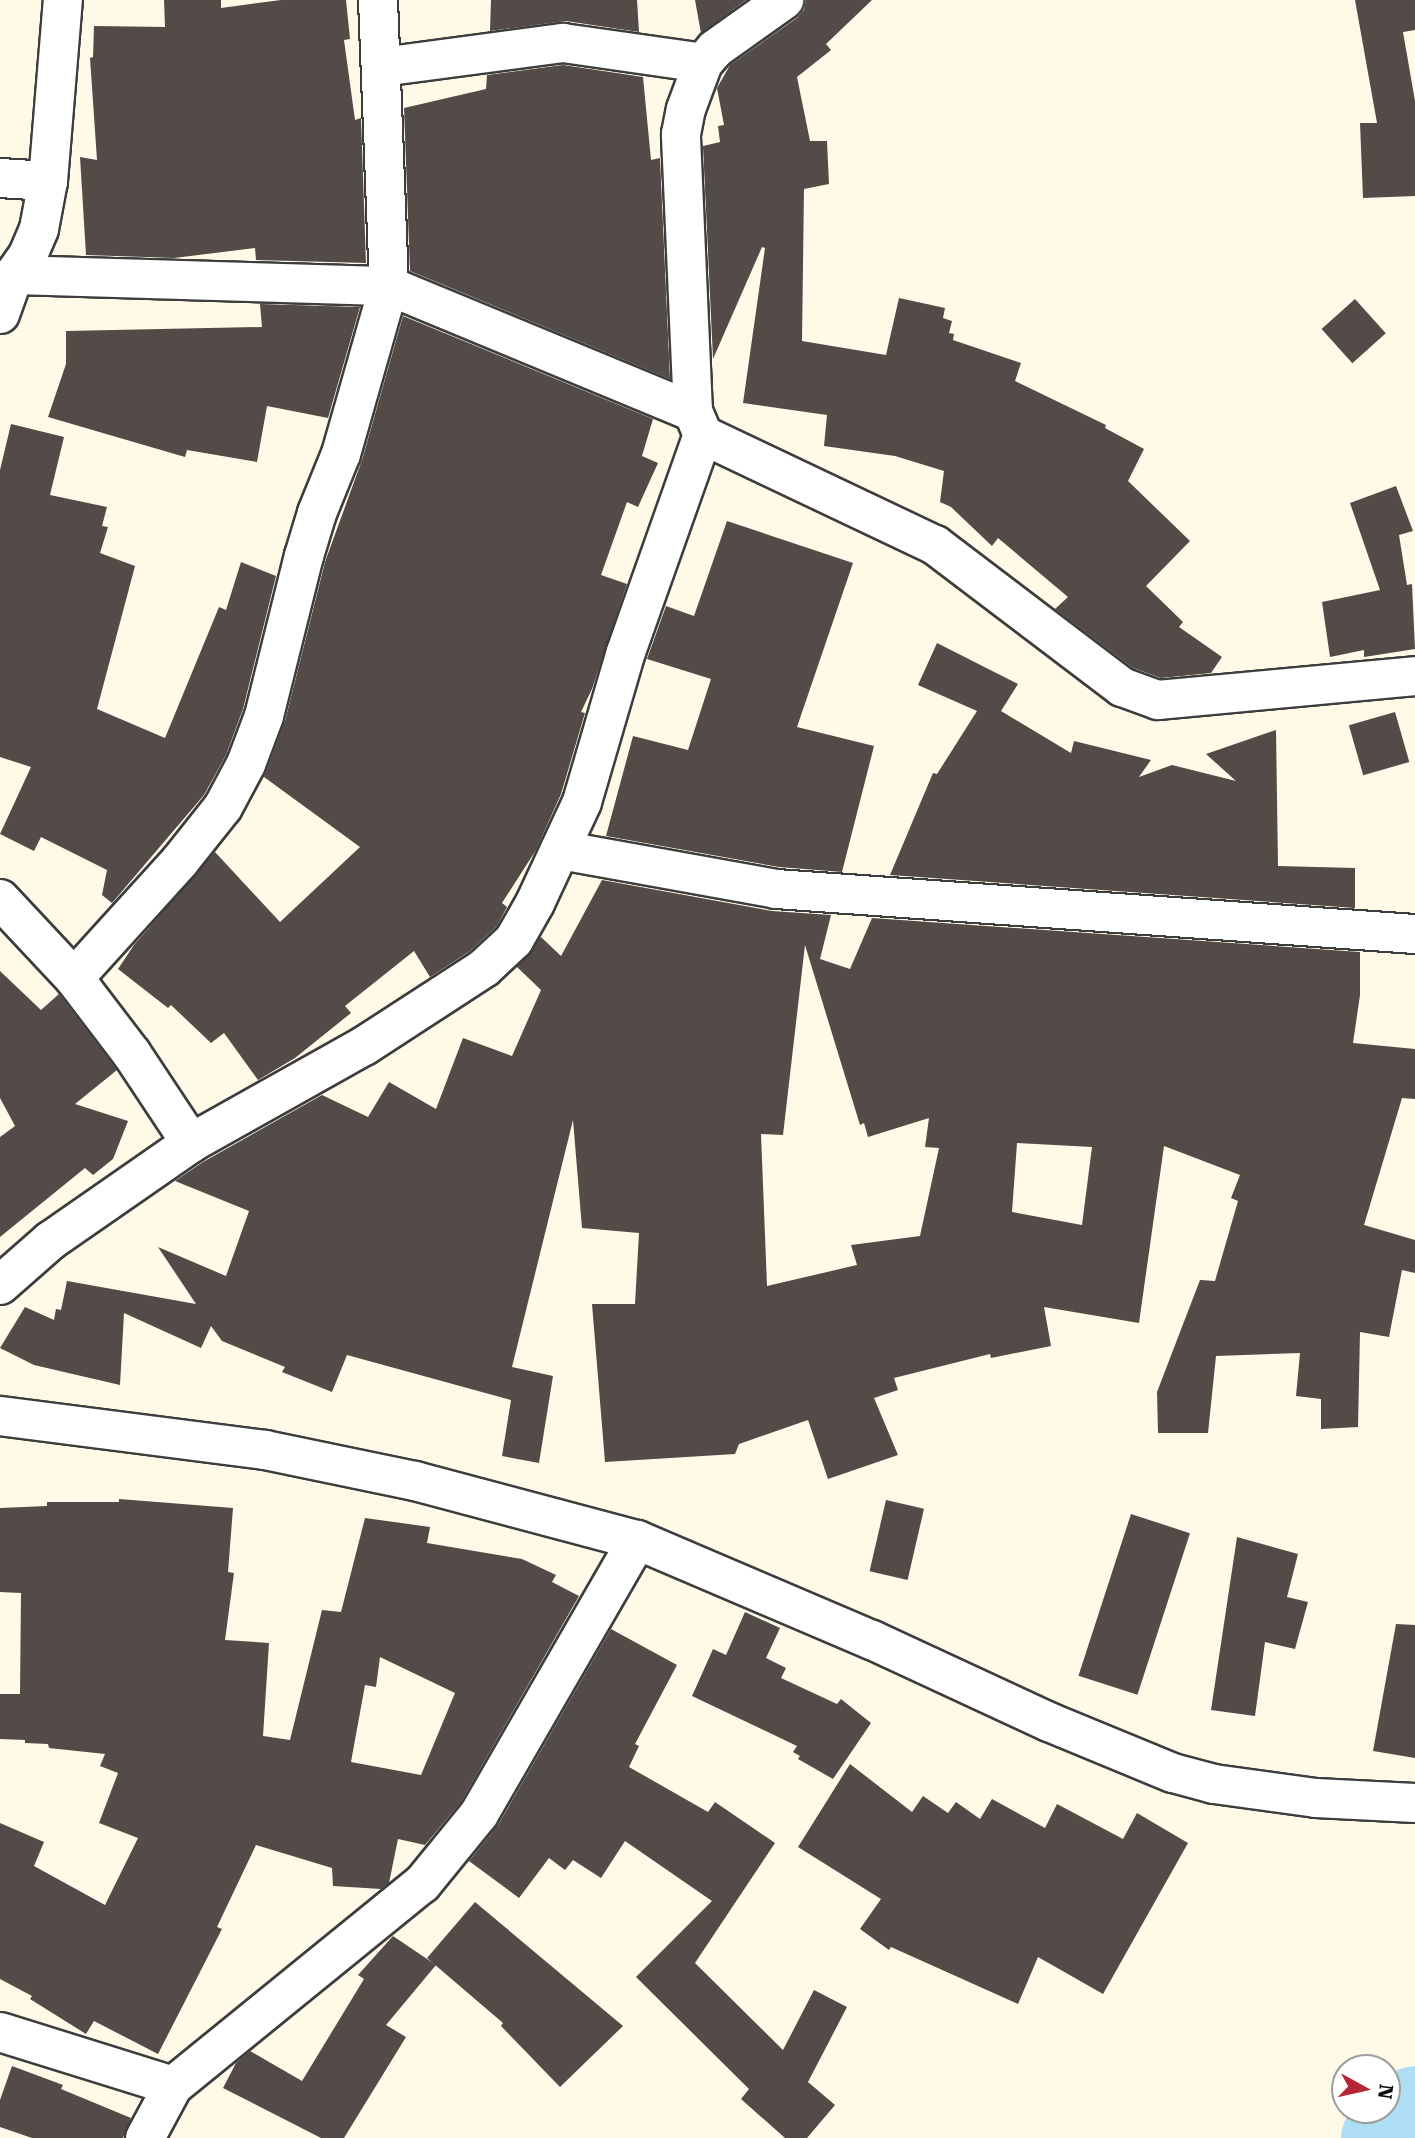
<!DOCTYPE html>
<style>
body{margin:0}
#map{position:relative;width:1415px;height:2138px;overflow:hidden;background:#fff9e7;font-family:"Roboto Serif",serif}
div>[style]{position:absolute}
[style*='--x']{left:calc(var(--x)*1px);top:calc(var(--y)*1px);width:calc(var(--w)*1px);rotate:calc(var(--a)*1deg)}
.river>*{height:82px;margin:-41px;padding:0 41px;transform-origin:41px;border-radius:41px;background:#aedef4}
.building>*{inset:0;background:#524b47;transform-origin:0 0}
.roads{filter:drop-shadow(2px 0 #3d3d3d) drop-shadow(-2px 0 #3d3d3d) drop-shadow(0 2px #3d3d3d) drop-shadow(0 -2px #3d3d3d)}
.minor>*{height:38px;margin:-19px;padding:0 19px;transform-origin:19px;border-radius:19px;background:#fff}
.tertiary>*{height:38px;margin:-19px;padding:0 19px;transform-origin:19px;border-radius:19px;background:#fff}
span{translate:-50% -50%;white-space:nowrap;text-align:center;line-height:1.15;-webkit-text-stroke:7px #fff;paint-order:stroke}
.north{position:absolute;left:1331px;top:2054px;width:70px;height:70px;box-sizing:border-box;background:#fff;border:2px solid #9d9d9d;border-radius:50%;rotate:98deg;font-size:19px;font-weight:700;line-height:28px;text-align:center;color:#0a0a0a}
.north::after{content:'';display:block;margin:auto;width:24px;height:32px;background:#b62635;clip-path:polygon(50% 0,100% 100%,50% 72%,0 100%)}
</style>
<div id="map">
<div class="river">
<div style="--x:1382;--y:2138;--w:45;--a:-43.2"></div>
</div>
<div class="building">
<div style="clip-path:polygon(164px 0,221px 0,221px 8px,281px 0,346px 0,350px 39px,344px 40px,355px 120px,361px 118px,366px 263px,256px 260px,255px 248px,174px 258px,86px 255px,80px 157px,97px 160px,90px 58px,93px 57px,94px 26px,165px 27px)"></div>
<div style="clip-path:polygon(491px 0,637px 0,639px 32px,566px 21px,490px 31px)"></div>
<div style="clip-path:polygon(695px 0,746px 0,701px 33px)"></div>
<div style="clip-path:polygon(806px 0,872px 0,826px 44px,831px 50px,797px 77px,810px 141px,827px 141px,829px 184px,804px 189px,802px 341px,886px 355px,899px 298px,945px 308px,943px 318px,952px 321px,949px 333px,954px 334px,953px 340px,1021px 363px,1015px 381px,1106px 425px,1105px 428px,1144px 449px,1128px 481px,1190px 541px,1146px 586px,1183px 622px,1179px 627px,1222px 657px,1211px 673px,1161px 678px,1133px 668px,1055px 609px,1068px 597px,998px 538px,992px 546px,951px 507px,940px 502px,944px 471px,895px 456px,824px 446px,827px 415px,743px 403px,765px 248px,762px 247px,713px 359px,703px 146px,720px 142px,718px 126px,724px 125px,717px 88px,730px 65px,797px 18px,804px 10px)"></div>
<div style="clip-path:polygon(1355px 0,1415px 0,1415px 30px,1403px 32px,1415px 101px,1415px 196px,1363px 198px,1360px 123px,1377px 123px)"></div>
<div style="clip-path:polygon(563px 65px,643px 77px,651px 160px,660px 158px,670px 379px,410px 271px,404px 108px,486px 89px,487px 75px)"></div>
<div style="left:1355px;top:299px;width:46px;height:45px;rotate:48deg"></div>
<div style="clip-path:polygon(260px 304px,360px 307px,328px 418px,267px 406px,257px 462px,187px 450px,185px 457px,48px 417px,66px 364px,66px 331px,262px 327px)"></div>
<div style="clip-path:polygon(403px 316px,653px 419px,642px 456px,658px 463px,638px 507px,627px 502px,601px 575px,627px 584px,592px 689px,581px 712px,585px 713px,561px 794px,536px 850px,502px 903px,507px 907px,497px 926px,470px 951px,430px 977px,414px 951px,345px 1006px,351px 1013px,295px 1058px,258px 1080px,224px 1033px,211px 1043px,171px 1005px,168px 1008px,118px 969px,134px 945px,215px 852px,280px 922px,360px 847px,264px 777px,285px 721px,325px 562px,362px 460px)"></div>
<div style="clip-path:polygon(11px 424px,64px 437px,50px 495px,107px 507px,102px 526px,108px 527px,100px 553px,135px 566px,97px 709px,165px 738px,219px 607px,226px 610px,241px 562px,276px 576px,243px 709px,226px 755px,204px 795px,112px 903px,102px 895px,107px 870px,41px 837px,34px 851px,0 834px,31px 767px,0 757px,0 470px)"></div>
<div style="clip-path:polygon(1396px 486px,1413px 531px,1399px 535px,1407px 585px,1412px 584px,1415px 649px,1364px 657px,1364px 650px,1330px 657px,1322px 602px,1380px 590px,1350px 503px)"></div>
<div style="clip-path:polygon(727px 521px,853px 563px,797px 727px,874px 746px,842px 872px,779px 867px,606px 836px,633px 736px,688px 750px,711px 679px,647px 659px,666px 606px,694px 616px)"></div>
<div style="clip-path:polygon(937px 643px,1018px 684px,1001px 711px,1071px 753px,1074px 741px,1151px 760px,1139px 777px,1172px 765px,1236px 781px,1206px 754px,1276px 730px,1278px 866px,1355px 868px,1355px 908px,890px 875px,933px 773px,937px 774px,977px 711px,918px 685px)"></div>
<div style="left:1395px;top:712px;width:52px;height:48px;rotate:74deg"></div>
<div style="clip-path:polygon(evenodd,602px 880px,772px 911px,831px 915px,820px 959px,850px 969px,872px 918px,1360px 952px,1360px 995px,1353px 1043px,1415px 1049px,1415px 1099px,1402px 1098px,1364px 1225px,1415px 1240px,1415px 1273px,1402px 1270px,1389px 1337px,1360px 1332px,1358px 1427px,1321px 1429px,1321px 1399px,1296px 1396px,1300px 1353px,1216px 1356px,1208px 1433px,1158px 1433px,1157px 1392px,1200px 1280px,1215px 1281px,1238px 1201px,1231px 1198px,1240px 1175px,1164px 1146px,1139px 1323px,1044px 1307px,1051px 1346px,991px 1358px,990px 1354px,894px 1378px,898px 1390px,874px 1398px,898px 1455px,828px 1479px,808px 1420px,739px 1444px,735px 1454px,605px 1462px,592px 1304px,635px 1304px,639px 1233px,582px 1228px,573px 1120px,512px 1367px,553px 1376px,539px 1463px,502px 1456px,511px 1400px,347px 1355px,332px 1392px,282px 1372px,285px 1367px,222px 1341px,211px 1326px,201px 1348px,124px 1313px,120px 1385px,34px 1365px,0 1348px,25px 1307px,54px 1320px,56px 1309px,61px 1310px,67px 1281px,196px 1304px,158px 1247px,226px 1276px,249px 1211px,175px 1181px,203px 1162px,322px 1095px,368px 1117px,389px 1082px,436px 1109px,463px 1038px,512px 1056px,541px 990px,517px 967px,541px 937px,561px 956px,602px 880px,805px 945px,860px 1125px,864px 1123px,868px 1137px,929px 1118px,925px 1147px,939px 1148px,920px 1236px,851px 1245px,857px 1265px,767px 1286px,761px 1134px,783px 1135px,805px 945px,602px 880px,1017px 1143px,1092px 1147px,1082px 1225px,1012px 1212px,1017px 1143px)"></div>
<div style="clip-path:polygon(0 971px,41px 1010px,59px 994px,117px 1070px,75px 1104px,128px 1121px,113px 1159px,93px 1175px,85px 1168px,0 1237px,0 1137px,15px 1126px,0 1098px)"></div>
<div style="clip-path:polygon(evenodd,119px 1499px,233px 1508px,228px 1572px,234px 1573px,225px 1640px,269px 1643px,263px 1736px,290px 1740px,322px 1610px,341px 1612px,365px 1518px,430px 1527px,427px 1543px,522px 1559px,556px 1575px,552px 1582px,579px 1596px,461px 1802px,425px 1845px,398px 1839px,389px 1883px,381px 1889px,333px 1886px,332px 1868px,256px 1845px,217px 1927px,222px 1929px,158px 2054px,94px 2021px,86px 2034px,30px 1999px,32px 1996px,0 1979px,0 1823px,44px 1842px,34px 1866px,105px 1905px,138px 1838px,99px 1823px,118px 1773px,100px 1766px,105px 1754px,49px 1748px,48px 1744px,25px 1743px,25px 1740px,0 1739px,0 1694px,20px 1694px,21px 1593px,0 1592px,0 1508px,47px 1506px,47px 1502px,119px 1502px,119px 1499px,380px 1657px,455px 1693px,421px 1775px,351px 1762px,365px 1685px,376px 1687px,380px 1657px)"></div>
<div style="left:886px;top:1500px;width:39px;height:73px;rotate:13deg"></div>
<div style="left:1131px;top:1514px;width:62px;height:170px;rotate:18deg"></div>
<div style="clip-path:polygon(1237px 1537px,1298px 1554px,1287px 1597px,1308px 1602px,1295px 1649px,1265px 1642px,1255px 1716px,1211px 1710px)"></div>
<div style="clip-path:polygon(745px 1612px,780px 1628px,766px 1658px,786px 1668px,781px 1678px,837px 1704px,841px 1699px,871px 1723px,833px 1779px,798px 1759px,800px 1756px,793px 1752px,797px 1746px,692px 1696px,713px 1649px,726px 1655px)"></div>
<div style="clip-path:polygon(1396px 1624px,1415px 1625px,1415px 1758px,1373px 1751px)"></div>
<div style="clip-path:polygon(611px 1629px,677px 1665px,635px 1744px,639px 1746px,629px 1767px,708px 1812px,715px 1802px,775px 1843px,695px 1963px,783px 2050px,814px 1990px,847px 2007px,808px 2082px,835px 2105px,807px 2138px,785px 2138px,741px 2099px,749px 2089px,636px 1977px,712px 1901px,625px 1841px,601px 1878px,573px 1860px,565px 1870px,549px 1858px,519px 1898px,469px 1861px,498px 1825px)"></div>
<div style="clip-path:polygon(850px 1764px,912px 1812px,923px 1796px,948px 1813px,956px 1802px,980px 1819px,992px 1799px,1045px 1828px,1057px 1804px,1123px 1839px,1137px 1813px,1188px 1843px,1103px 1994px,1038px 1957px,1018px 2004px,891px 1947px,889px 1950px,860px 1929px,881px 1899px,798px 1847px)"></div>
<div style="clip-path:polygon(475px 1902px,623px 2026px,560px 2087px,501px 2026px,503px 2023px,427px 1958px)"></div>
<div style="clip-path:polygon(393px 1936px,436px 1965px,386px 2025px,406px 2037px,344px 2138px,321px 2138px,223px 2088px,236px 2063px,250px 2051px,302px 2081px,364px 1979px,358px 1975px)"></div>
<div style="clip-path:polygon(12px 2066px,63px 2085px,61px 2089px,131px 2118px,123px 2138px,32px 2138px,0 2127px,0 2100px)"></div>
</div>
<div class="roads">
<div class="minor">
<div style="--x:382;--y:67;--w:183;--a:-7.6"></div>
<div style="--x:563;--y:43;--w:141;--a:8.1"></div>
<div style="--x:0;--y:178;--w:48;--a:3.6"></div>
<div style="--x:14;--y:275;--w:375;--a:1.7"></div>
<div style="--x:389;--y:286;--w:329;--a:22.5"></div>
<div style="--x:0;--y:314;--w:41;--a:-70.3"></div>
<div style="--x:14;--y:275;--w:24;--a:-55"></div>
<div style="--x:28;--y:255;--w:28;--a:-67"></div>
<div style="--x:39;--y:229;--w:49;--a:-79.4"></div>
<div style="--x:48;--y:181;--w:182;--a:-85.3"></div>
<div style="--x:703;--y:435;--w:257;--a:25.4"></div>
<div style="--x:935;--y:545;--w:235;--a:37.2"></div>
<div style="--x:1122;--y:687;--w:38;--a:20"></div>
<div style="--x:1158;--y:700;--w:258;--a:-5.3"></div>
<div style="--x:560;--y:850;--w:219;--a:10.2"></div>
<div style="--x:776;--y:889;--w:641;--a:4.03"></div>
<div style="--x:0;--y:899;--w:108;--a:46.9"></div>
<div style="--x:74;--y:978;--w:96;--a:52.7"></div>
<div style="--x:132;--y:1054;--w:107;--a:56.5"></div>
<div style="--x:74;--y:978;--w:158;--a:-47.8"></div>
<div style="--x:180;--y:861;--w:69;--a:-51.5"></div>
<div style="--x:223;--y:807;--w:49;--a:-61.9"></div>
<div style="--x:246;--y:764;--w:51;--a:-69.4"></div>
<div style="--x:264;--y:716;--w:165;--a:-76"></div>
<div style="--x:304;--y:556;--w:45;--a:-73.2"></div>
<div style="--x:317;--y:513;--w:64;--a:-67.9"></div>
<div style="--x:341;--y:454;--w:175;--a:-74.1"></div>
<div style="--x:389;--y:286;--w:286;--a:-92.2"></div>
<div style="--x:0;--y:1285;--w:67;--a:-41.3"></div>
<div style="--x:50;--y:1241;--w:172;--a:-34.8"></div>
<div style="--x:191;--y:1143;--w:198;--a:-29.3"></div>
<div style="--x:364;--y:1046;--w:143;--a:-33"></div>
<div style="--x:484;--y:968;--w:41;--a:-43"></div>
<div style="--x:514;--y:940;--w:43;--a:-60.4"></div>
<div style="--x:535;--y:903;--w:111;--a:-65"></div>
<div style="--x:582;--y:802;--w:156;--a:-73.7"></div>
<div style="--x:626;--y:652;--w:230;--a:-70.5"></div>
<div style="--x:703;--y:435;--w:25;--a:-113"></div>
<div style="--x:693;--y:412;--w:278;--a:-92.5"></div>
<div style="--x:681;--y:134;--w:25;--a:-79"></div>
<div style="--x:686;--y:109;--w:49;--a:-69.7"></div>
<div style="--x:703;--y:63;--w:18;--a:-49"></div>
<div style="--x:715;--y:49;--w:85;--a:-35.4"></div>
<div style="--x:0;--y:2032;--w:181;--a:17.3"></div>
<div style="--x:145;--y:2138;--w:59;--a:-61.7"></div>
<div style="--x:173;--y:2086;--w:321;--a:-39.1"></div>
<div style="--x:422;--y:1884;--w:90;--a:-50.8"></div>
<div style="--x:479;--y:1814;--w:316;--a:-60"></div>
</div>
<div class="tertiary">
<div style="--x:0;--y:1416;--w:267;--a:7.3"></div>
<div style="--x:265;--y:1450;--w:153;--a:11.7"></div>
<div style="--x:415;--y:1481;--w:230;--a:14.9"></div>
<div style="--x:637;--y:1540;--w:255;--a:23.1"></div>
<div style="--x:872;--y:1640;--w:195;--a:24.9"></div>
<div style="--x:1049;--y:1722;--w:134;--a:22.4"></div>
<div style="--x:1173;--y:1773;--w:42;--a:15"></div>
<div style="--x:1214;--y:1784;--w:103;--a:7.8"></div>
<div style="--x:1316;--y:1798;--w:99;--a:2.9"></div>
</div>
</div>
<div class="north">N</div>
</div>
